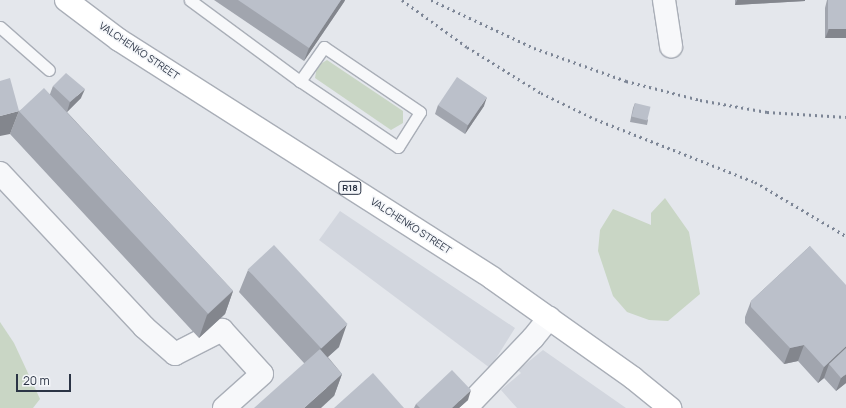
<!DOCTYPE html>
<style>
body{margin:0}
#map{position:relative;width:846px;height:408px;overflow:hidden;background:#e4e7ec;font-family:Manrope,sans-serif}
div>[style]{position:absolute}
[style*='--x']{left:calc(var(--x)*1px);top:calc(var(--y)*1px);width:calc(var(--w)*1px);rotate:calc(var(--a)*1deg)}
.built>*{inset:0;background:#d2d6de}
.green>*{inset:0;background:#c9d6c5}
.roads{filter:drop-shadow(1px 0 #a9aeb7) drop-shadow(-1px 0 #a9aeb7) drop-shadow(0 1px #a9aeb7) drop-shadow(0 -1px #a9aeb7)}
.lane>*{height:11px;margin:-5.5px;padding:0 5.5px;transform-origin:5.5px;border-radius:5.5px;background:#f7f8fa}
.street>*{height:22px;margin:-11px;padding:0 11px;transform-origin:11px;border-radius:11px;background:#f7f8fa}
.primary>*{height:22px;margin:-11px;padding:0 11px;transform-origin:11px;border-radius:11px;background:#fff}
.rail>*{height:3px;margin-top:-1.5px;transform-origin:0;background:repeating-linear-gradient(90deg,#7d8696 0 2px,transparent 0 6px)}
.wall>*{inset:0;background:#a1a5ae}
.shaded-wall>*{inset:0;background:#83868d}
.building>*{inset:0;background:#bbc0ca;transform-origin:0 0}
span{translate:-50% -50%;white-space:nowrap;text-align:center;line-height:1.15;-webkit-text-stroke:3px #f4f6f9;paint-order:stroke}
.shield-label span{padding:1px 3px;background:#f4f6f9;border:1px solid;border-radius:3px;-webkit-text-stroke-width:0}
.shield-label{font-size:9px;color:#2b3445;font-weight:700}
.street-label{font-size:10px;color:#2b3445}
.scale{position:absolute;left:16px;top:374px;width:55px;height:18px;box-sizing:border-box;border:2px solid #2b3445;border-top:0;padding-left:5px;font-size:12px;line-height:14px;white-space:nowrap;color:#2b3445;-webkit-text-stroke:3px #f4f6f9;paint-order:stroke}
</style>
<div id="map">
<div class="built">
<div style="clip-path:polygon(340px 211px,515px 328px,490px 368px,319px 240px)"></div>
<div style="clip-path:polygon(543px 350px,626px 408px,517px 408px,501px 390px,521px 373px,518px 370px)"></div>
</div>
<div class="green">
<div style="clip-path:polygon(327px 60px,403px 111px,403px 123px,391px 130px,315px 78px,317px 66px)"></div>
<div style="clip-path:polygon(665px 198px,689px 232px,700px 294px,668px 321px,649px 320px,627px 312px,613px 296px,598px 251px,600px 230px,613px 209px,651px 225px,651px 213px)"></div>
<div style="clip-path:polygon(0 322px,14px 343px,40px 399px,33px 408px,0 408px)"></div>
</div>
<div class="roads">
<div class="lane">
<div style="--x:190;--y:0;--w:137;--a:36.4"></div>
<div style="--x:300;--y:81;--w:118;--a:34"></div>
<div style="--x:398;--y:147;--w:41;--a:-57.8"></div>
<div style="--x:420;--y:112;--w:116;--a:-145.9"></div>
<div style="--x:324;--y:47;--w:42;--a:125.2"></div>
<div style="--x:0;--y:27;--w:65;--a:41.3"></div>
</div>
<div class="street">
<div style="--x:664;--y:0;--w:47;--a:81.3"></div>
<div style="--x:0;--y:173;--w:211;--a:46.9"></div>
<div style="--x:144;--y:327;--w:41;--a:41.1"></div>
<div style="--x:175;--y:354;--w:53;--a:-27.1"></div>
<div style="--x:222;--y:330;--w:59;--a:47.7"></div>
<div style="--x:262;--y:374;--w:51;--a:138.2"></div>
<div style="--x:466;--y:408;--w:97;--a:-46.3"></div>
<div style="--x:533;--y:338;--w:26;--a:-51"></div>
</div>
<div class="primary">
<div style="--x:66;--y:0;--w:66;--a:37"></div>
<div style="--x:119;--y:40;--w:442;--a:32.5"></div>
<div style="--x:492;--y:278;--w:173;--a:35.3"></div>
<div style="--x:633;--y:378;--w:48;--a:39"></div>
</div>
</div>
<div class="rail">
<div style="--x:402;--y:0;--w:80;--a:35.9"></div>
<div style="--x:467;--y:47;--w:87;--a:31.9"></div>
<div style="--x:541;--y:93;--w:60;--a:25.7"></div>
<div style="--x:595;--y:119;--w:172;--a:21.5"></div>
<div style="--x:755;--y:182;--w:106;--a:30.7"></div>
<div style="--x:431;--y:0;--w:114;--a:25"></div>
<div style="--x:534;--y:48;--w:98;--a:19.7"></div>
<div style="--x:626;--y:81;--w:76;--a:14.4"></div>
<div style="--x:700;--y:100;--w:68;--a:10.2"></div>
<div style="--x:767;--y:112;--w:79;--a:3.6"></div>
</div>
<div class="wall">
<div style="clip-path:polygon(214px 0,345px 0,344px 2px,304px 61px)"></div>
<div style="clip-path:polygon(735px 0,805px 0,805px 1px,735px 5px)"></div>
<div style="clip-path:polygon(827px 0,846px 0,825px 38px,825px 8px)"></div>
<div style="clip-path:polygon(53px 86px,81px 98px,67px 112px,233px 291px,225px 314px,199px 338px,10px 134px,19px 111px,50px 94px)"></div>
<div style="clip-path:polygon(635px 103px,648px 120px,647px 125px,630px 122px,633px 108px)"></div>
<div style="clip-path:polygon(438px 105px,484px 106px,465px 134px,435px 114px)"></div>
<div style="clip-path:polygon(810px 246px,846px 383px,836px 391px,824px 378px,818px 383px,798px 361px,784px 364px,745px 323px,745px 317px,751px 301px)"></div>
<div style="clip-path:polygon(248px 270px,339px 347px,328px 357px,342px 374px,334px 396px,304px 363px,239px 292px)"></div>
<div style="clip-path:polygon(468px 400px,459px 408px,414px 408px,416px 404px)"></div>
</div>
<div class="shaded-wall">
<div style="clip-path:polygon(341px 0,345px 0,344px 2px,304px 61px,309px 48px)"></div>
<div style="clip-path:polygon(737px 0,805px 0,805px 1px,735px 5px)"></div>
<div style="clip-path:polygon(846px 28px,846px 38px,825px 38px,829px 29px)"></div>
<div style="clip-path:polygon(85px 89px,81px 98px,67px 112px,70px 102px)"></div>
<div style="clip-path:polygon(487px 97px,484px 106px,465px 134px,468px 125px)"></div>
<div style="clip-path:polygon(19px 111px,10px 134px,0 136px,0 116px)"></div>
<div style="clip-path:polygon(233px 291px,225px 314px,199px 338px,207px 315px)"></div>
<div style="clip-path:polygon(347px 324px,339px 347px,312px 371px,320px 349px)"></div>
<div style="clip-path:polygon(804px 345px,798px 361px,784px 364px,790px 348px)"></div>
<div style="clip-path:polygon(846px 346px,846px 357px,829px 364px,824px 378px,818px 383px,824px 367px)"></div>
<div style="clip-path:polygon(342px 374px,334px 396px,321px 408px,304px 408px)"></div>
<div style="clip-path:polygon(846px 374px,846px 383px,836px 391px,841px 378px)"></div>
<div style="clip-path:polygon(471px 390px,468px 400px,459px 408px,452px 408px)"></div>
</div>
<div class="building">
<div style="clip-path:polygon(238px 0,341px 0,309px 48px)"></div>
<div style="left:828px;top:0;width:18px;height:29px"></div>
<div style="clip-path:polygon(66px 73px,85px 89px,70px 102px,53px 86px)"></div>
<div style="left:457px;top:77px;width:36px;height:34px;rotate:34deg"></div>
<div style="clip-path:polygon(10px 78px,19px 111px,0 116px,0 81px)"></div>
<div style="left:44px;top:88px;width:277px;height:34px;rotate:47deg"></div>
<div style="left:635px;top:103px;width:16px;height:14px;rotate:14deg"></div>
<div style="left:274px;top:245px;width:108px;height:36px;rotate:47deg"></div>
<div style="clip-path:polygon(810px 246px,846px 285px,846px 346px,824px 367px,804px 345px,790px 348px,751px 307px,751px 301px)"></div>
<div style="clip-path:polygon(846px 348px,846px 374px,841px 378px,829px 364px)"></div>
<div style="clip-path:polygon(320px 349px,342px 374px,304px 408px,254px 408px)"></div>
<div style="clip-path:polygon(452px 370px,471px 390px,452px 408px,420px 408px,416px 404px)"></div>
<div style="clip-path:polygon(373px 373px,404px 408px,334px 408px)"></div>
</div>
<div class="shield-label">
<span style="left:350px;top:188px">R18</span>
</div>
<div class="street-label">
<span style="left:139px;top:51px;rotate:34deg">VALCHENKO STREET</span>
<span style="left:411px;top:226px;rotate:33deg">VALCHENKO STREET</span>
</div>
<div class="scale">20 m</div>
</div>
